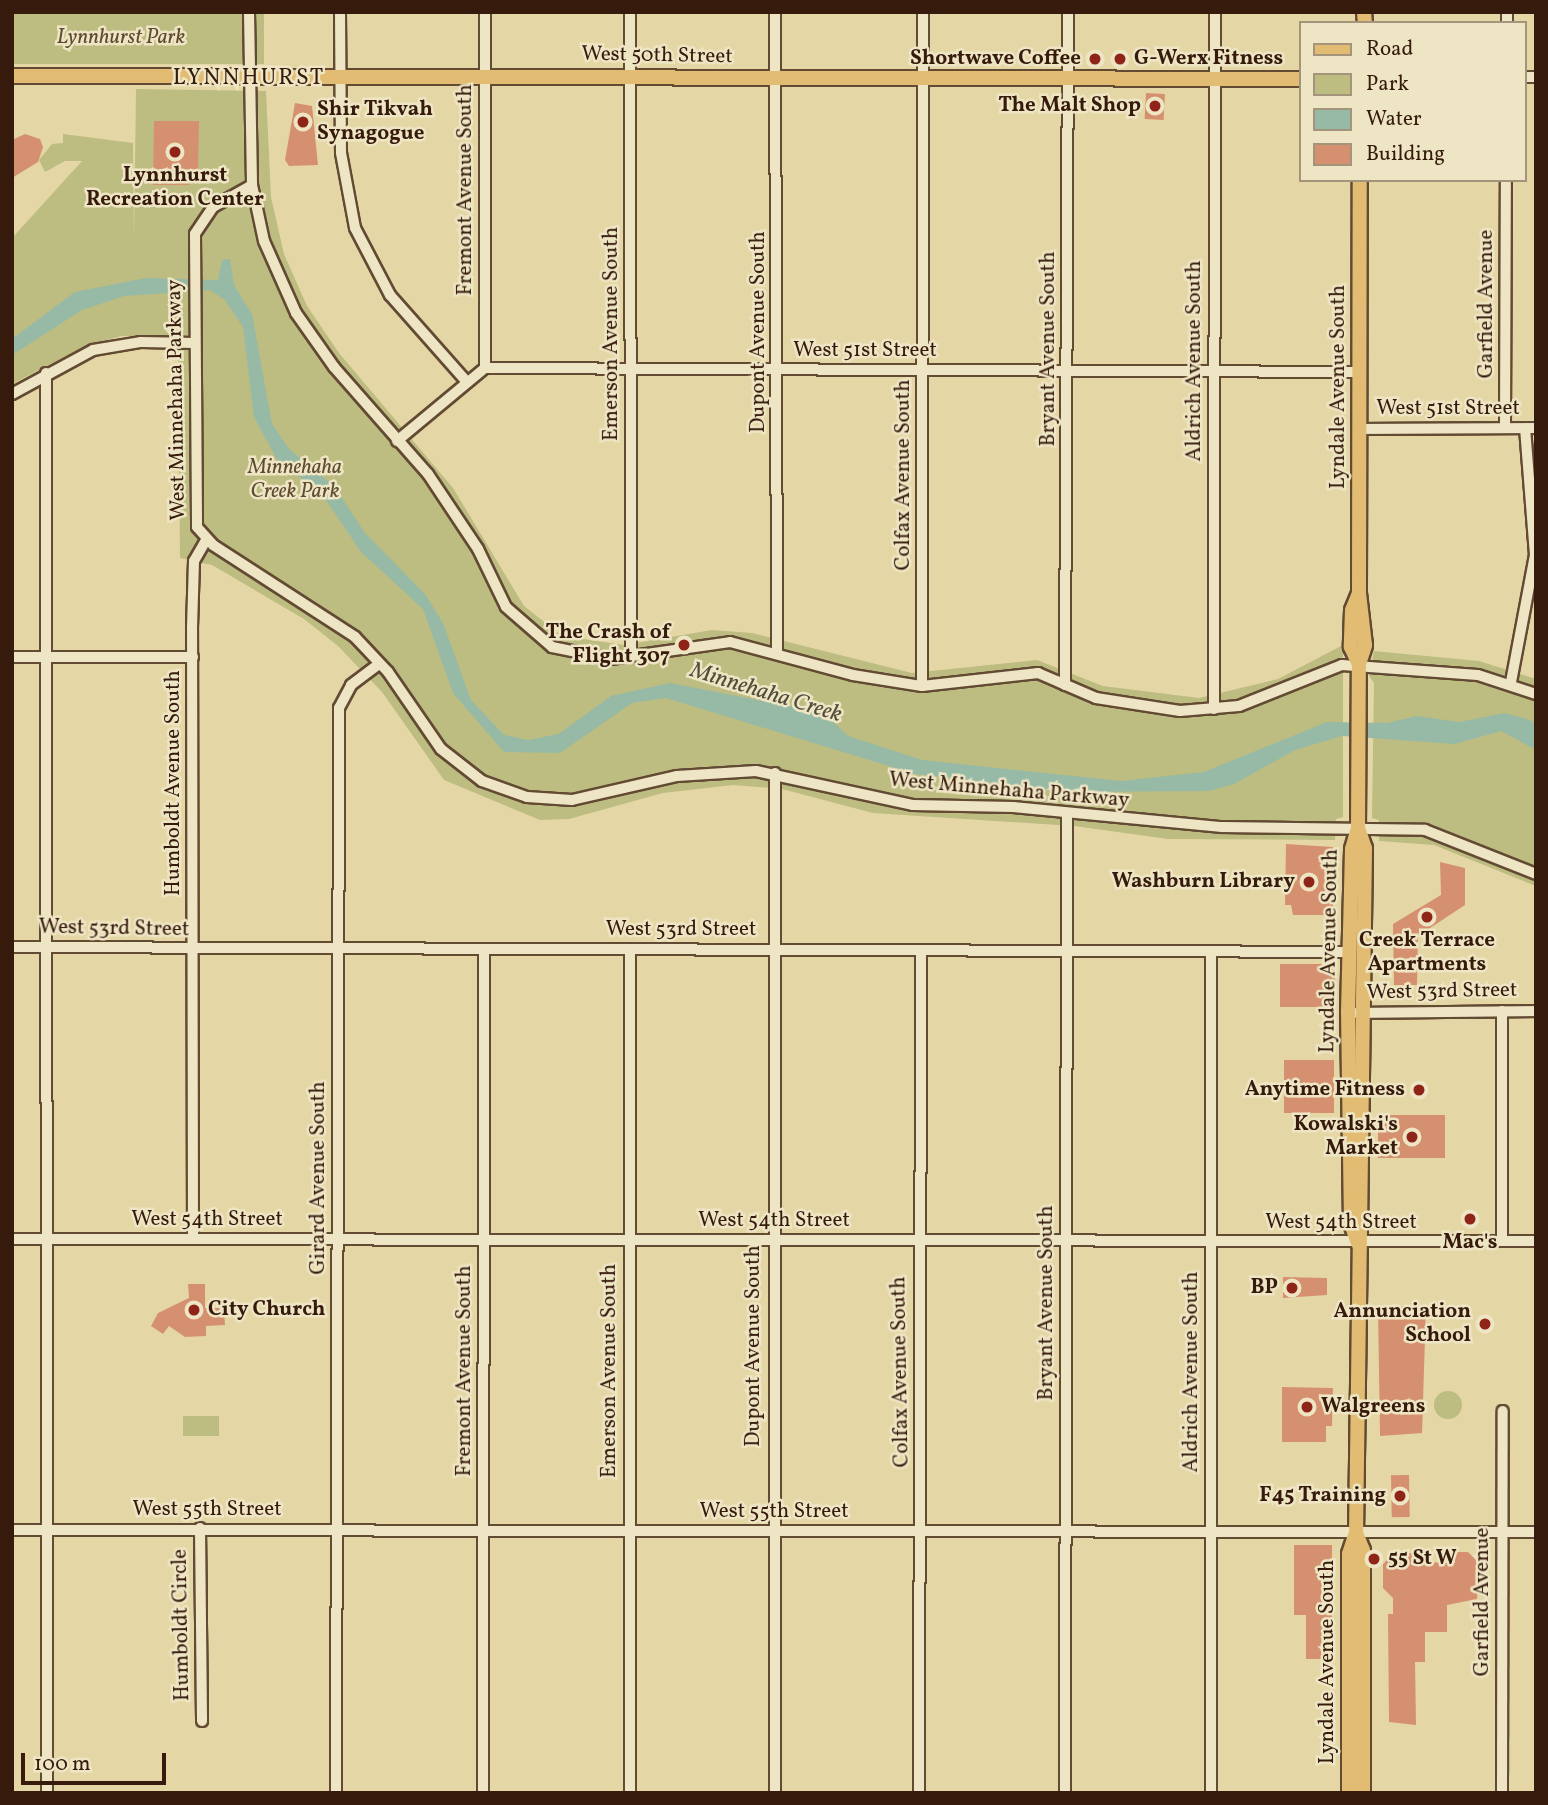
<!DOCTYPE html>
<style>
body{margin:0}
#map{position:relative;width:1548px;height:1805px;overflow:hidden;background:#e5d7a5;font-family:Vollkorn,serif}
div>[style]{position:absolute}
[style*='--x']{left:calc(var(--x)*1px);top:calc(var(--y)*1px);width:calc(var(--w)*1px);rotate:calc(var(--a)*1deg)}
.green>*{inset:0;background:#bdbc81;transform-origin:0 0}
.round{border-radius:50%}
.water>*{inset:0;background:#96baa5}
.building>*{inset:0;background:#d5906f;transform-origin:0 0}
.roads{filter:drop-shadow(2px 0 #624a33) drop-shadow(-2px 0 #624a33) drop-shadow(0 2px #624a33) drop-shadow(0 -2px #624a33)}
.minor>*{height:10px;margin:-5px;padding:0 5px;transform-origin:5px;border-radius:5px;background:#eee5c4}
.major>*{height:14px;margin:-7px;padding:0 7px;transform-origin:7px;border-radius:7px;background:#e2bc72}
.dots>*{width:19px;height:19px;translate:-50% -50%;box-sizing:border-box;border:4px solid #eee5c4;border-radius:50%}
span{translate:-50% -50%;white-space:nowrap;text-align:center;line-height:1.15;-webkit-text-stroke:5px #eee5c4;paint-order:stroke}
.park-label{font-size:21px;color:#5e4b30;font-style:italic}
.street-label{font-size:21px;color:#361b0d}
.poi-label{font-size:21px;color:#361b0d;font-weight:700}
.right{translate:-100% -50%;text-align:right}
.left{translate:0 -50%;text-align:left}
.neighbourhood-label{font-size:23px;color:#361b0d;letter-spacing:2px}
.water-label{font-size:23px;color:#534b3b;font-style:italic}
.frame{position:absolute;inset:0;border:14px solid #361b0d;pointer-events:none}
.legend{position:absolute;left:1299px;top:21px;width:228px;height:161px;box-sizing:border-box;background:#eee5c4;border:2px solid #a4947b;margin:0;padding:9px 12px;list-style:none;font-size:21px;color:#361b0d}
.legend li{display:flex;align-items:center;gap:14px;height:35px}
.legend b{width:35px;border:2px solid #a4947b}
.scale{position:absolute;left:21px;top:1753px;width:145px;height:32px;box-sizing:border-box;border:4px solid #361b0d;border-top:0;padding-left:9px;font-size:21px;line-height:24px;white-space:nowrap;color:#361b0d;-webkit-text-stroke:5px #eee5c4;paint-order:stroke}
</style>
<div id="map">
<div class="green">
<div style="left:12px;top:12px;width:252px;height:52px"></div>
<div style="clip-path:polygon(136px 89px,266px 91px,271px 197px,284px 254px,307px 306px,339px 353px,453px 488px,524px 606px,562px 636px,624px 645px,712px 630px,752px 633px,912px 673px,1037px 660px,1103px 686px,1199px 698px,1278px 679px,1343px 645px,1343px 817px,1336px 819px,1335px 840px,1168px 839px,1074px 826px,873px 813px,782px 789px,733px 785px,663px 793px,569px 819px,540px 820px,444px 780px,382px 692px,338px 646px,304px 619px,212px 565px,180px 558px,178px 336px,122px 336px,87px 345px,12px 384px,12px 238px,82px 161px,65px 161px,45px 172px,39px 160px,52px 144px,63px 143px,63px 134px,133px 143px,134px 240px)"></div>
<div style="clip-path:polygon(1374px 651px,1479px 661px,1536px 679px,1536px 886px,1434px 845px,1379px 841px,1379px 820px,1372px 818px,1374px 683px,1369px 676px)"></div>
<div class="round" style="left:1434px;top:1391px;width:28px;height:28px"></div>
<div style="left:183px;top:1416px;width:36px;height:20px"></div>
</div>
<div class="water">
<div style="clip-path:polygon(230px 259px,234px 285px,252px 314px,272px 424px,289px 449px,334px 486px,365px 533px,425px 594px,443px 623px,471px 700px,504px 735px,528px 740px,559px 734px,611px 696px,670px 683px,810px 710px,827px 716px,848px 736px,922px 760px,1121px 781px,1204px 772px,1327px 722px,1387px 723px,1417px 716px,1459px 722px,1505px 713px,1536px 722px,1536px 750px,1501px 731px,1455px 744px,1342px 736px,1295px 750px,1234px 784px,1209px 791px,1070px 792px,915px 774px,666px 698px,632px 703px,560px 753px,504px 752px,453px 693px,423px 609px,361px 552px,320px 491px,279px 463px,254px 417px,243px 327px,225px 300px,210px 290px,124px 296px,82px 310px,12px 355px,12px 339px,75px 292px,146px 278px,218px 280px,222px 260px)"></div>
</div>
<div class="building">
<div style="left:1146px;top:93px;width:19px;height:26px;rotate:3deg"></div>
<div style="clip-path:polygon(295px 103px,312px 106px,318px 165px,289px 166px,285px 160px)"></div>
<div style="clip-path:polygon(154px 121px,199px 121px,198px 169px,189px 169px,189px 185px,153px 185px)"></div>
<div style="clip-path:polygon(25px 134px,40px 139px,43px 147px,38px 162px,12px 178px,12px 140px)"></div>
<div style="clip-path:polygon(1286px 844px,1333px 847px,1333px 915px,1293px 915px,1291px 905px,1285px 905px)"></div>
<div style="clip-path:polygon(1440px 862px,1465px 868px,1465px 905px,1418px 936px,1417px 985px,1394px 985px,1393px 924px,1441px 895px)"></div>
<div style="left:1280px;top:964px;width:55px;height:43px"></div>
<div style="left:1284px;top:1060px;width:50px;height:53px"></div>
<div style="left:1378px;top:1115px;width:67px;height:43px"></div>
<div style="clip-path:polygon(1283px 1277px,1327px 1278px,1327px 1295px,1283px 1298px)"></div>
<div style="clip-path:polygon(188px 1284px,205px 1284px,205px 1308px,224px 1308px,225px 1325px,206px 1326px,206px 1336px,185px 1337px,169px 1326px,163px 1334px,151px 1326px,158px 1313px,189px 1298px)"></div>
<div style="clip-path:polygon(1378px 1306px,1426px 1306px,1422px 1433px,1380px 1436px)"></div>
<div style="clip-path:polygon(1282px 1387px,1333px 1388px,1332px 1426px,1326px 1426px,1326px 1442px,1282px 1442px)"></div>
<div style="left:1409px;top:1475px;width:42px;height:18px;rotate:89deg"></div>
<div style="clip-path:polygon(1294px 1545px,1332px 1545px,1332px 1659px,1306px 1659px,1306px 1615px,1294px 1615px)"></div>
<div style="clip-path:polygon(1457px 1552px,1468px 1552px,1480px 1564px,1477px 1599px,1447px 1605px,1447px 1632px,1425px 1632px,1425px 1662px,1415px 1662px,1416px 1725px,1389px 1722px,1388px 1614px,1393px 1614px,1393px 1598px,1383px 1588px,1383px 1564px,1394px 1553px,1415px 1553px,1422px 1563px,1453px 1562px)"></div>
</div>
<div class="roads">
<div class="minor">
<div style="--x:249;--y:12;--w:173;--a:89"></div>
<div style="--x:252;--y:185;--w:57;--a:77.9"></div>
<div style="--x:264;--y:241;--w:79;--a:66"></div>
<div style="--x:296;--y:313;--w:66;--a:54.9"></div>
<div style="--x:334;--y:367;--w:142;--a:48.7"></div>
<div style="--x:428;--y:474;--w:90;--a:56.3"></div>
<div style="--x:478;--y:549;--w:64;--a:64.2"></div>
<div style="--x:506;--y:607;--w:61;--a:41"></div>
<div style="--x:552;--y:647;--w:60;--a:11.5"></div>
<div style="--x:611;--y:659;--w:120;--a:-8.1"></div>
<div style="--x:730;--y:642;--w:127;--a:15"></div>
<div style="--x:853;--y:675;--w:70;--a:9.1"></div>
<div style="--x:922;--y:686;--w:117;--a:-6.4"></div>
<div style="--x:1038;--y:673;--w:63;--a:23.3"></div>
<div style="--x:1096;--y:698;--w:85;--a:8.8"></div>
<div style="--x:1180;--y:711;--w:59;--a:-4.8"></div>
<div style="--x:1239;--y:706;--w:111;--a:-21.7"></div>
<div style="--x:1342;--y:665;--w:136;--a:4.2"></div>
<div style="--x:1478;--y:675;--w:61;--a:18.1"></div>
<div style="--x:340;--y:12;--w:141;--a:89.6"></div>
<div style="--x:341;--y:153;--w:76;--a:79.4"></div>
<div style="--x:355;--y:228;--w:76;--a:62.4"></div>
<div style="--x:390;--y:295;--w:115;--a:48.5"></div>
<div style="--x:485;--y:12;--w:356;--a:90"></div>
<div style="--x:630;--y:12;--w:644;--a:89.91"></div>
<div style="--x:775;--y:12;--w:639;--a:89.82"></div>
<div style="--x:1507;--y:23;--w:11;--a:-90"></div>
<div style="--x:1525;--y:77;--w:11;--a:0"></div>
<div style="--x:252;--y:185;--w:45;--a:150.6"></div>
<div style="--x:213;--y:207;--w:32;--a:124"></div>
<div style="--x:195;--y:234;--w:293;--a:89.6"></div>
<div style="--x:197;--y:527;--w:24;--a:48"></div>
<div style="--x:213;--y:545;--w:169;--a:32.9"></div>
<div style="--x:355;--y:637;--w:48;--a:46.7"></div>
<div style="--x:388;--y:672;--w:93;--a:55.5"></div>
<div style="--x:441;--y:749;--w:52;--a:38"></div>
<div style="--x:482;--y:781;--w:48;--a:19.6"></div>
<div style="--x:527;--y:797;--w:45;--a:3.8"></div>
<div style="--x:572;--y:800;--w:108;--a:-12.9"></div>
<div style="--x:677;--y:776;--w:79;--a:-3.6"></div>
<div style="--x:756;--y:771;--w:161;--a:12.2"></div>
<div style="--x:913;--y:805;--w:100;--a:1.1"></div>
<div style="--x:1013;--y:807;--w:210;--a:5.5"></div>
<div style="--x:1222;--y:827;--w:203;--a:0.8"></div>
<div style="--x:1425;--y:830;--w:119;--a:21.6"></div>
<div style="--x:46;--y:373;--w:1420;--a:89.96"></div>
<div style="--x:12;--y:394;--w:92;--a:-28.5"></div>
<div style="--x:93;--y:350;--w:49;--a:-9.5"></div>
<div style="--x:141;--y:342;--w:53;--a:1.1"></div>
<div style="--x:1505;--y:428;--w:248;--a:-89.8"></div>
<div style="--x:1360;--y:429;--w:176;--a:-0.3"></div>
<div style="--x:397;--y:441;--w:114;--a:-39.7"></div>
<div style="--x:485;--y:368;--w:875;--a:0.26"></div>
<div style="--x:12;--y:657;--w:181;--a:0"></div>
<div style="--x:1511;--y:682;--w:129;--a:-79.3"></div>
<div style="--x:1535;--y:555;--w:127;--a:-94.5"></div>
<div style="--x:1065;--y:685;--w:673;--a:-89.74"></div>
<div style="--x:922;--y:686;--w:674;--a:-89.91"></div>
<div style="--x:1214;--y:709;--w:697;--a:-89.92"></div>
<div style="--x:775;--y:773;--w:1020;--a:90"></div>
<div style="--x:12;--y:947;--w:1338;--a:0.21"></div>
<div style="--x:630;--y:949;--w:844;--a:90"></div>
<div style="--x:1502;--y:1011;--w:230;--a:90"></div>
<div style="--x:1357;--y:1013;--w:179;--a:-0.6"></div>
<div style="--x:12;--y:1239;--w:1524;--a:0.08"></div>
<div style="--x:193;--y:1239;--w:611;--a:-90.09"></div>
<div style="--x:192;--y:628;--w:67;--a:-88.3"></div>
<div style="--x:194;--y:561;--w:24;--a:-60"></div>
<div style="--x:200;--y:1528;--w:193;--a:89.4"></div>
<div style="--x:12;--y:1530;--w:1524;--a:0.08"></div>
<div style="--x:336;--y:1793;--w:1085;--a:-89.84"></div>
<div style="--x:339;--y:708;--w:26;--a:-62"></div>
<div style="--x:351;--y:685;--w:35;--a:-37"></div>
<div style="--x:483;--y:1793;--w:844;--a:-89.93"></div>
<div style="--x:919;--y:1793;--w:842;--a:-89.86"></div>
<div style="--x:1065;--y:1793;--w:980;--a:-89.88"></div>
<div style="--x:1211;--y:1793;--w:841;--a:-90"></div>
<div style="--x:1502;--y:1793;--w:382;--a:-89.9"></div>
</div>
<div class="major">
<div style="--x:1364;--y:12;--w:11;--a:85"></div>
<div style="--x:12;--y:76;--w:1289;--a:0.13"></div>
<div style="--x:1359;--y:593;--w:18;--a:112"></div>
<div style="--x:1352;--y:610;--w:37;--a:92"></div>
<div style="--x:1351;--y:647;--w:19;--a:65"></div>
<div style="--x:1358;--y:828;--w:21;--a:71"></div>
<div style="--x:1365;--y:848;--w:685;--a:90.75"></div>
<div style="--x:1356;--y:1533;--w:18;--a:68"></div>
<div style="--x:1363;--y:1550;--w:243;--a:90"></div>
<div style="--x:1358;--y:1243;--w:20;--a:-110"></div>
<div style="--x:1351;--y:1224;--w:211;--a:-90.8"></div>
<div style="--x:1348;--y:1013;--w:164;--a:-88.6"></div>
<div style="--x:1352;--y:849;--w:22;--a:-74"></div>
<div style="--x:1358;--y:828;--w:164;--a:-89.7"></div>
<div style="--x:1359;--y:664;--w:20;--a:-72"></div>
<div style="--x:1365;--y:645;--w:52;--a:-96.6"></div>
<div style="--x:1359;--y:593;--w:413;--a:-89.9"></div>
<div style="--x:1349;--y:1793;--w:239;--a:-90"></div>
<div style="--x:1349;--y:1554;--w:22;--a:-72"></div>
</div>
</div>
<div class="dots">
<div style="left:1095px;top:59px;background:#8f2418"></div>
<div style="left:1120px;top:59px;background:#8f2418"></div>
<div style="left:1155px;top:106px;background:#8f2418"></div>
<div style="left:303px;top:122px;background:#8f2418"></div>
<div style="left:175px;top:152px;background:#8f2418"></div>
<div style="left:684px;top:645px;background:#8f2418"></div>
<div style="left:1309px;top:882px;background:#8f2418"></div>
<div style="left:1427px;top:917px;background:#8f2418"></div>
<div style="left:1419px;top:1090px;background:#8f2418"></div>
<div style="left:1412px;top:1137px;background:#8f2418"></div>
<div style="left:1470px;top:1219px;background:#8f2418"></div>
<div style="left:1292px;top:1288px;background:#8f2418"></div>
<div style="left:194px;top:1310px;background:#8f2418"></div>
<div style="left:1485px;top:1324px;background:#8f2418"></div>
<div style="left:1307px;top:1407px;background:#8f2418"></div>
<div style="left:1400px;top:1496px;background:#8f2418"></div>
<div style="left:1374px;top:1559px;background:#8f2418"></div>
</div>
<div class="park-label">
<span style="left:121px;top:38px">Lynnhurst Park</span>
<span style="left:295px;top:480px">Minnehaha<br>Creek Park</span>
</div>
<div class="street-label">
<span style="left:657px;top:56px;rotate:1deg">West 50th Street</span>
<span style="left:466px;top:190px;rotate:-90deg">Fremont Avenue South</span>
<span style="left:1487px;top:304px;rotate:-90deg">Garfield Avenue</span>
<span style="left:759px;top:332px;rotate:-90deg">Dupont Avenue South</span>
<span style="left:612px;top:334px;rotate:-90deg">Emerson Avenue South</span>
<span style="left:1049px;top:349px;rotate:-90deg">Bryant Avenue South</span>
<span style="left:865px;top:351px">West 51st Street</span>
<span style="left:1195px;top:361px;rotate:-90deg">Aldrich Avenue South</span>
<span style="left:1339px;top:387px;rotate:-90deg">Lyndale Avenue South</span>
<span style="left:177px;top:400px;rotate:-91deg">West Minnehaha Parkway</span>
<span style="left:1448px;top:409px">West 51st Street</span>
<span style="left:904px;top:475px;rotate:-90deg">Colfax Avenue South</span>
<span style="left:174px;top:783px;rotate:-90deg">Humboldt Avenue South</span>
<span style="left:1009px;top:791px;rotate:5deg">West Minnehaha Parkway</span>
<span style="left:114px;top:929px;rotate:1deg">West 53rd Street</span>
<span style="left:681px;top:930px">West 53rd Street</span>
<span style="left:1330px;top:951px;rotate:-89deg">Lyndale Avenue South</span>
<span style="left:1442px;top:992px;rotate:-1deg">West 53rd Street</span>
<span style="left:319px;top:1178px;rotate:-90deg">Girard Avenue South</span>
<span style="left:207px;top:1220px">West 54th Street</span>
<span style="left:774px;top:1221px">West 54th Street</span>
<span style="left:1341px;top:1223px">West 54th Street</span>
<span style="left:1047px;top:1303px;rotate:-90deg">Bryant Avenue South</span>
<span style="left:754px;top:1346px;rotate:-90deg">Dupont Avenue South</span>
<span style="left:465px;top:1371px;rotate:-90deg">Fremont Avenue South</span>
<span style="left:610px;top:1371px;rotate:-90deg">Emerson Avenue South</span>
<span style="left:901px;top:1372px;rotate:-91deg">Colfax Avenue South</span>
<span style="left:1192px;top:1372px;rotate:-90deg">Aldrich Avenue South</span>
<span style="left:207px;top:1510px">West 55th Street</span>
<span style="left:774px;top:1512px">West 55th Street</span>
<span style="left:1483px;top:1602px;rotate:-90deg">Garfield Avenue</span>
<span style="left:182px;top:1625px;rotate:-91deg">Humboldt Circle</span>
<span style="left:1328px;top:1662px;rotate:-90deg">Lyndale Avenue South</span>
</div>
<div class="poi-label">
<span class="right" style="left:1081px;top:59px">Shortwave Coffee</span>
<span class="left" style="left:1134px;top:59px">G-Werx Fitness</span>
<span class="right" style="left:1141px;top:106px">The Malt Shop</span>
<span class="left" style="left:317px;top:122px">Shir Tikvah<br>Synagogue</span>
<span style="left:175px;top:188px">Lynnhurst<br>Recreation Center</span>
<span class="right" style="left:670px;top:645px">The Crash of<br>Flight 307</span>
<span class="right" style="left:1295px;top:882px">Washburn Library</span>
<span style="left:1427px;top:953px">Creek Terrace<br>Apartments</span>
<span class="right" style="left:1405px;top:1090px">Anytime Fitness</span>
<span class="right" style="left:1398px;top:1137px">Kowalski's<br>Market</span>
<span style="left:1470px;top:1243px">Mac's</span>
<span class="right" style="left:1278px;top:1288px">BP</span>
<span class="left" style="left:208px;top:1310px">City Church</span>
<span class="right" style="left:1471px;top:1324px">Annunciation<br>School</span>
<span class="left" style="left:1321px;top:1407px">Walgreens</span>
<span class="right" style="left:1386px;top:1496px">F45 Training</span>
<span class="left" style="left:1388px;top:1559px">55 St W</span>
</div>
<div class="neighbourhood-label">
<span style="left:249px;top:78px">LYNNHURST</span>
</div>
<div class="water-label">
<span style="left:766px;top:693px;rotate:17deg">Minnehaha Creek</span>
</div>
<div class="frame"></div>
<ul class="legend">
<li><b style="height:9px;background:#e2bc72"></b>Road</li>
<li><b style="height:19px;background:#bdbc81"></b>Park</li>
<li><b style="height:19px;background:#96baa5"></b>Water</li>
<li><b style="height:19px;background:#d5906f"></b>Building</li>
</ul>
<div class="scale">100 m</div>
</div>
